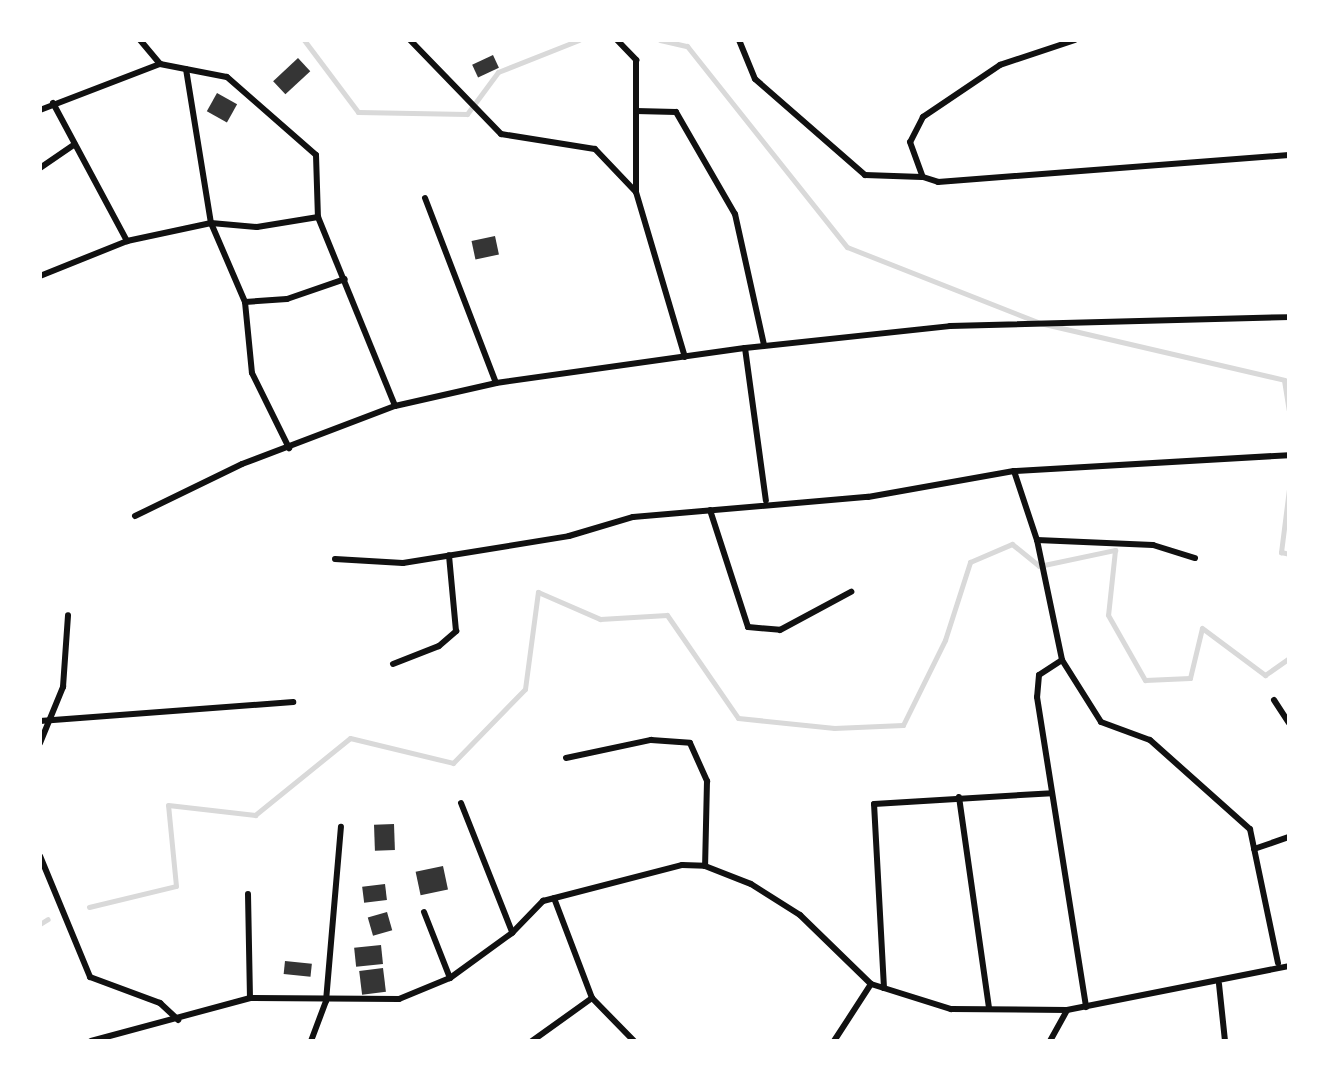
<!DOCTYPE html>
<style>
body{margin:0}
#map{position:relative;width:1329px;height:1081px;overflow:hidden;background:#fff;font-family:Arial,sans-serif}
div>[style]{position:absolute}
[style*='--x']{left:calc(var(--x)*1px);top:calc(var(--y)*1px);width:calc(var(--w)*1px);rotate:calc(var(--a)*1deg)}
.stream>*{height:5px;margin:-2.5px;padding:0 2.5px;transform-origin:2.5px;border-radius:2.5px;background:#d9d9d9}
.building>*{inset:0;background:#353535;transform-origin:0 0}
.minor>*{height:6px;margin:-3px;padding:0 3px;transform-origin:3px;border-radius:3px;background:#111}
span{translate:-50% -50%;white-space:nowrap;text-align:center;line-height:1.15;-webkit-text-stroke:10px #fff;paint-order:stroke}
.frame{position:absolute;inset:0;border:42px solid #fff;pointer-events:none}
</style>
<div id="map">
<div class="stream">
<div style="--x:304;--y:40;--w:90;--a:53.1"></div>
<div style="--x:358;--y:112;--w:109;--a:1.1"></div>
<div style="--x:467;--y:114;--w:52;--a:-53.6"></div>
<div style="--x:498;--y:72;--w:87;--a:-21.6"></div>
<div style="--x:660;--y:40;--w:28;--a:13"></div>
<div style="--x:687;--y:46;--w:257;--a:51.5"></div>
<div style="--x:847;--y:247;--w:207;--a:21.5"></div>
<div style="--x:1040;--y:323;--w:251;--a:13.1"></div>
<div style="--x:1284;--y:380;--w:30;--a:81"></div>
<div style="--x:1289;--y:489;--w:64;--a:97.2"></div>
<div style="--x:1281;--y:552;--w:8;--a:14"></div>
<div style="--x:89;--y:907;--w:89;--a:-13.6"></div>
<div style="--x:176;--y:886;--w:81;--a:-95.6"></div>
<div style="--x:168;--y:805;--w:88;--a:6.6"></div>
<div style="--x:255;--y:815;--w:122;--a:-39"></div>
<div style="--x:350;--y:738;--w:106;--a:13.6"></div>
<div style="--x:453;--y:763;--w:103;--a:-45.8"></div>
<div style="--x:525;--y:689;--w:98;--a:-82.4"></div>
<div style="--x:538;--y:592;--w:68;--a:23.5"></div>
<div style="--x:600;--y:619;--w:67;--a:-3.4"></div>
<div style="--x:667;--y:615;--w:125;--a:55.4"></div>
<div style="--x:738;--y:718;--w:97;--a:5.9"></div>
<div style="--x:834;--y:728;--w:69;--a:-2.5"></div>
<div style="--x:903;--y:725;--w:95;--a:-63.7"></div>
<div style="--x:945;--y:640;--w:82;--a:-72.2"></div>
<div style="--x:970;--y:562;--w:46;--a:-23.2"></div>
<div style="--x:1012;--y:544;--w:35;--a:39"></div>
<div style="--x:1039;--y:566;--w:78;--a:-11.9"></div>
<div style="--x:1115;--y:550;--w:65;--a:96.1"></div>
<div style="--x:1108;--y:615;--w:75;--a:60.4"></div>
<div style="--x:1145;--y:680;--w:45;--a:-2.5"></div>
<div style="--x:1190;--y:678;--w:51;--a:-76.5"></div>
<div style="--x:1202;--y:628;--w:79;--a:36.7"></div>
<div style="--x:1265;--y:675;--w:29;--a:-35"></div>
<div style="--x:40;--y:924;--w:9;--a:-32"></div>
</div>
<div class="building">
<div style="left:493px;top:55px;width:14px;height:23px;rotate:65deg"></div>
<div style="left:298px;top:58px;width:18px;height:34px;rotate:47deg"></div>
<div style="left:217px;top:93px;width:23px;height:21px;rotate:29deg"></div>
<div style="left:495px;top:236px;width:19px;height:24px;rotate:78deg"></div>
<div style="left:394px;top:824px;width:26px;height:20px;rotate:88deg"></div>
<div style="left:443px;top:866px;width:24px;height:28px;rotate:78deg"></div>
<div style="left:385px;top:884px;width:16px;height:23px;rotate:83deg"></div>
<div style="left:387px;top:912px;width:19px;height:20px;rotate:74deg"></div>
<div style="left:381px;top:945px;width:19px;height:27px;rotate:84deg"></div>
<div style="left:285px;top:961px;width:27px;height:13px;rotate:6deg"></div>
<div style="left:383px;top:968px;width:24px;height:24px;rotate:83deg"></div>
</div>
<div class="minor">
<div style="--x:140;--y:40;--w:31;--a:50"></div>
<div style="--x:410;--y:40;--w:131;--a:45.9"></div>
<div style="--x:501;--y:134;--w:95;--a:9.1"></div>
<div style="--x:595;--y:149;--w:59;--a:46.4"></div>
<div style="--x:617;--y:40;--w:28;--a:46"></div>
<div style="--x:636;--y:60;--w:132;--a:90"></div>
<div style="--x:636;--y:192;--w:172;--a:73.5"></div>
<div style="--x:739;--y:40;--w:42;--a:67.7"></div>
<div style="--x:755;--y:79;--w:146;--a:41.1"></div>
<div style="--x:865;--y:175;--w:57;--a:2"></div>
<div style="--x:1075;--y:40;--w:79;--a:161.6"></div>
<div style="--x:1000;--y:65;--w:93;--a:146"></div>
<div style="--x:923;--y:117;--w:28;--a:117"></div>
<div style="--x:910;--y:142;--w:37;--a:70"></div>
<div style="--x:923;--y:177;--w:16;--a:18"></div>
<div style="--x:938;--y:182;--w:352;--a:-4.4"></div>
<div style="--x:186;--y:69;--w:156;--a:80.8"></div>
<div style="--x:211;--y:223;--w:86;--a:66.7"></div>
<div style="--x:245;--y:302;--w:71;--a:84.4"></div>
<div style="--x:252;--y:373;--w:84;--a:63.7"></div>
<div style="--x:53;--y:103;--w:157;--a:61.8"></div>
<div style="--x:40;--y:110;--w:129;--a:-21"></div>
<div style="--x:160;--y:64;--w:68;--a:11"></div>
<div style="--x:227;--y:77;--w:118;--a:41.2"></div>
<div style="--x:316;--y:155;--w:62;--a:88.2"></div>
<div style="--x:636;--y:111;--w:40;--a:1.4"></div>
<div style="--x:676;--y:112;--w:118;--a:60"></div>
<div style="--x:735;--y:214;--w:134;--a:77.5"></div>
<div style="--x:40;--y:168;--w:42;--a:-34.4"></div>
<div style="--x:425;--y:198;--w:198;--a:69"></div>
<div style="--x:40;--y:276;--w:94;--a:-21.9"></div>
<div style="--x:127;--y:241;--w:86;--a:-12.1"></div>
<div style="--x:211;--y:223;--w:46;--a:5"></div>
<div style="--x:257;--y:227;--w:62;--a:-9.3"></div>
<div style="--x:318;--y:217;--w:204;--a:67.8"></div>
<div style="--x:395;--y:406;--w:104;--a:-12.8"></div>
<div style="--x:496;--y:383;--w:251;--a:-8"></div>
<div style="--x:745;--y:348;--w:154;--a:82.2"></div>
<div style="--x:245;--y:302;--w:42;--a:-4.1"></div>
<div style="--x:287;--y:299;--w:61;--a:-19"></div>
<div style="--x:745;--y:348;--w:206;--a:-6.1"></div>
<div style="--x:950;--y:326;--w:339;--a:-1.5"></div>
<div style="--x:1014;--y:471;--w:73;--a:71.6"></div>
<div style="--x:1037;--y:540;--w:123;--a:78.2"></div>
<div style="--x:1062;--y:660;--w:73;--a:57.8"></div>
<div style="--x:1101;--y:722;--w:52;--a:20.2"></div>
<div style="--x:1150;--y:740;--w:134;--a:41.7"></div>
<div style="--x:1250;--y:829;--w:137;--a:78.2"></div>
<div style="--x:710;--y:510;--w:123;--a:72"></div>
<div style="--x:748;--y:627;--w:32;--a:5"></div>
<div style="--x:780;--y:630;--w:81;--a:-28.2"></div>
<div style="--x:135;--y:516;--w:119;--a:-25.9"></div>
<div style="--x:242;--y:464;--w:164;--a:-20.8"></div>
<div style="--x:1037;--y:540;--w:116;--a:2.5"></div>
<div style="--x:1153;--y:545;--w:44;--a:17.2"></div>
<div style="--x:335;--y:559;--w:68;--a:3.4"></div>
<div style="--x:403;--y:563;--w:168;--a:-9.2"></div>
<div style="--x:569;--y:536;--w:67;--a:-16.5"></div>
<div style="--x:633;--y:517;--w:236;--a:-4.9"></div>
<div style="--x:868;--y:497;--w:148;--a:-10.1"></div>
<div style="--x:1014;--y:471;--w:275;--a:-3.3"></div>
<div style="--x:1062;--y:660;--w:27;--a:147"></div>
<div style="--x:1039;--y:675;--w:22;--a:95"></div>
<div style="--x:1037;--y:697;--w:314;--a:81"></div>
<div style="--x:393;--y:664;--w:49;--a:-21.4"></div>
<div style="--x:439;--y:646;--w:23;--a:-41"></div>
<div style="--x:456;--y:631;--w:76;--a:-95.3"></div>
<div style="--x:1274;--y:700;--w:27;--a:57"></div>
<div style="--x:40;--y:721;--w:254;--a:-4.3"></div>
<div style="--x:40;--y:743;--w:61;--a:-67.7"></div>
<div style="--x:63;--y:687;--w:72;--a:-86"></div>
<div style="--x:566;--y:758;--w:87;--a:-12"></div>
<div style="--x:651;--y:740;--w:39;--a:4"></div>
<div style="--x:690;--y:743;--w:42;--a:65.9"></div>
<div style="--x:707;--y:781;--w:85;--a:91.3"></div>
<div style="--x:959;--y:797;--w:214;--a:81.9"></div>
<div style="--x:461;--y:803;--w:139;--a:68.4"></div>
<div style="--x:1254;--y:849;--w:37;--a:-19"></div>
<div style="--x:40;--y:856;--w:131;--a:67.5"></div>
<div style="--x:90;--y:977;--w:75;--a:20.4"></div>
<div style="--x:160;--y:1003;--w:25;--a:43"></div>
<div style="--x:248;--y:894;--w:104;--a:88.9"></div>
<div style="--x:554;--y:898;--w:107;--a:69.2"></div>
<div style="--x:592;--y:998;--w:60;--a:45.7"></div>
<div style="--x:424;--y:912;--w:71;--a:68.5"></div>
<div style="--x:1219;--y:984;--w:57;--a:84"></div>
<div style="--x:884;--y:988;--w:184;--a:-93.1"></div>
<div style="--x:874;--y:804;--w:178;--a:-3.5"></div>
<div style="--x:91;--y:1041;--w:165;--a:-15.1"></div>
<div style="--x:250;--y:998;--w:149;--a:0.4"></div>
<div style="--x:399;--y:999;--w:55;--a:-22.4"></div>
<div style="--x:450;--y:978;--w:77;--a:-36"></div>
<div style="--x:512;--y:933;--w:45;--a:-45.9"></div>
<div style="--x:543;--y:901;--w:144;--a:-14.5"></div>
<div style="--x:682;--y:865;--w:23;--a:2"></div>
<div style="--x:705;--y:866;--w:49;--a:21.4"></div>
<div style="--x:751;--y:884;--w:58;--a:32.3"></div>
<div style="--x:800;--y:915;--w:99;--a:44.2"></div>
<div style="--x:871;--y:984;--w:84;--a:17.4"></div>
<div style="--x:951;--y:1009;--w:116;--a:0.5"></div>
<div style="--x:1067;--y:1010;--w:226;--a:-11.2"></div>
<div style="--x:311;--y:1041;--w:43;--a:-69.4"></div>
<div style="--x:326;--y:1001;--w:175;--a:-85.1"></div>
<div style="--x:532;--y:1041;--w:74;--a:-35.6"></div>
<div style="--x:834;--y:1041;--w:68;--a:-57"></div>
<div style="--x:1050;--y:1041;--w:35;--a:-61"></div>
</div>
<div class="frame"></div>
</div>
